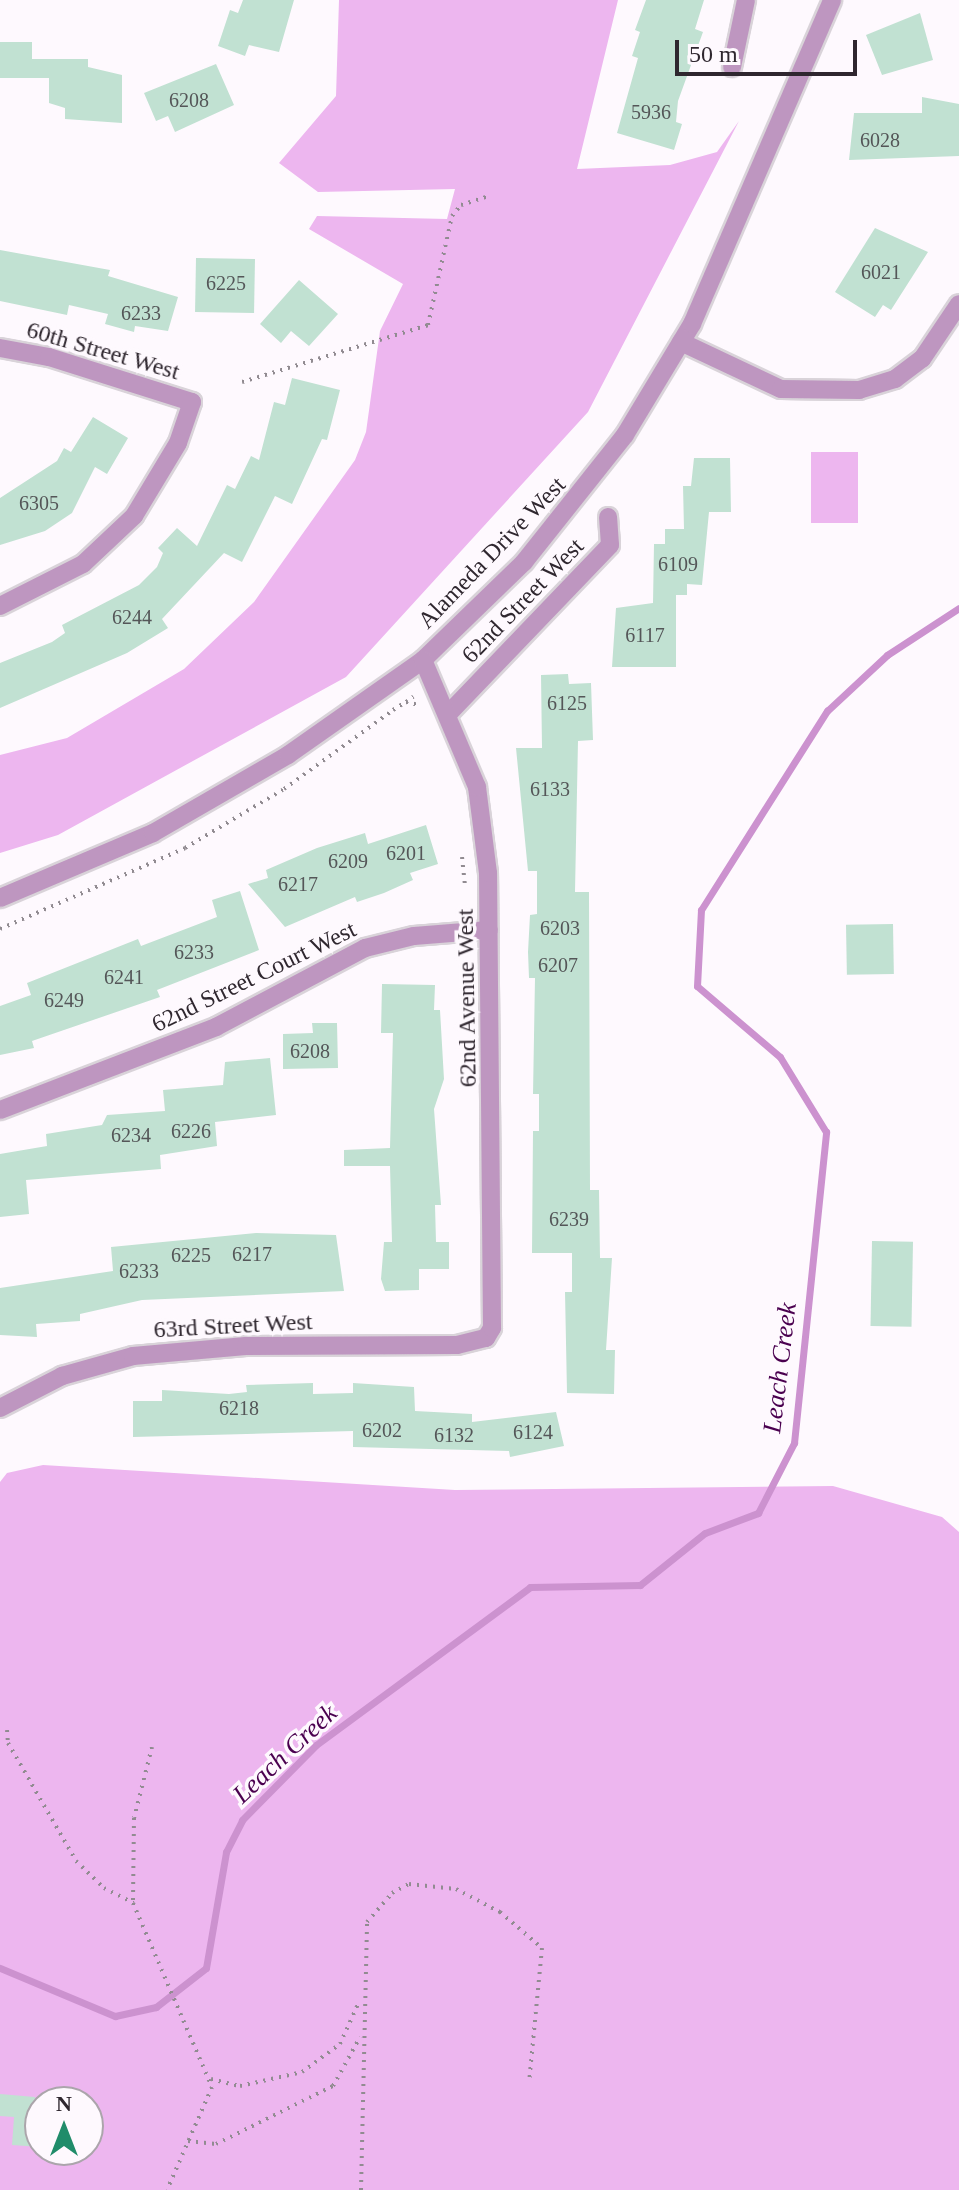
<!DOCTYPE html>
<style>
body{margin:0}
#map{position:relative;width:959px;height:2190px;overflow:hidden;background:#fef9fe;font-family:Georgia,serif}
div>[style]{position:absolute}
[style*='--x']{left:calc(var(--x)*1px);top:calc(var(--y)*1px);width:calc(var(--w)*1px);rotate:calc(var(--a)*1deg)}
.green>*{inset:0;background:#edb6ef;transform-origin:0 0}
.stream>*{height:7px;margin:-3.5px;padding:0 3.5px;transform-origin:3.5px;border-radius:3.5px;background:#cc92cf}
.building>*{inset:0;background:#c1e1d2;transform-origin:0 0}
.path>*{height:4px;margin-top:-2px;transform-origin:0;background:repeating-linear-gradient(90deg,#918b91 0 2px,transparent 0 8px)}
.roads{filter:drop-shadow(2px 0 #d9d3d9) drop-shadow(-2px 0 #d9d3d9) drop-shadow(0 2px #d9d3d9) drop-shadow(0 -2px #d9d3d9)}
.street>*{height:18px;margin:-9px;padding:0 9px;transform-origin:9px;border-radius:9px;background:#be96c0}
span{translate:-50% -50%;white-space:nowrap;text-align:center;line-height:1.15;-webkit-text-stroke:7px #fef9fe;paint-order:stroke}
.number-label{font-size:20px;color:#545658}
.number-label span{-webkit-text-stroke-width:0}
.street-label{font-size:24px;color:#2f272f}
.water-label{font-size:26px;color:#4a004f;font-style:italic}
.north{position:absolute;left:24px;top:2086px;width:80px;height:80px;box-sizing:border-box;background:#fef9fe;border:2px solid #aba5ab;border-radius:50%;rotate:0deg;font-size:22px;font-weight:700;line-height:32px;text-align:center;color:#2f272f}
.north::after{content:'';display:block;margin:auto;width:28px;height:36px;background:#208c6a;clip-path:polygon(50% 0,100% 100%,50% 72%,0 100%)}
.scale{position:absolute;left:675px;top:40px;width:182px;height:36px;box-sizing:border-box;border:4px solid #2f272f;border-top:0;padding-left:10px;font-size:24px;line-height:28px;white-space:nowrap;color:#2f272f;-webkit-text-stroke:6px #fef9fe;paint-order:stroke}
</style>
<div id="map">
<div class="green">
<div style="clip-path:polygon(339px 0,618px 0,577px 169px,670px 165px,717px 152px,739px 121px,588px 412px,346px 677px,58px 835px,0 853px,0 755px,67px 738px,184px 669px,254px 602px,355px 460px,366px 432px,380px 331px,403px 284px,309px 229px,317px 216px,447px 219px,455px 189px,318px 192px,279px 163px,336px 96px)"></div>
<div style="left:811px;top:452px;width:47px;height:71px"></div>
<div style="clip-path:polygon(evenodd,43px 1465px,455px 1490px,833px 1486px,942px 1517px,959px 1532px,959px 2190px,0 2190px,0 1482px,7px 1473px,43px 1465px,40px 2102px,88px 2102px,88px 2150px,40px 2150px,40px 2102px)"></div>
</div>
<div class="stream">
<div style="--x:0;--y:1968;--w:125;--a:22.7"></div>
<div style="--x:115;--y:2016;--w:42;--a:-12.4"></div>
<div style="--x:156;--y:2007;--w:63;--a:-38"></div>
<div style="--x:206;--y:1968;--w:118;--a:-80.2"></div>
<div style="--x:226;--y:1852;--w:36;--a:-63"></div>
<div style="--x:242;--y:1820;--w:105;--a:-45.4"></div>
<div style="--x:316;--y:1745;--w:266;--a:-36.4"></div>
<div style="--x:530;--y:1587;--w:110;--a:-1"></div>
<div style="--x:640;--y:1585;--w:83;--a:-38.7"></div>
<div style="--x:705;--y:1533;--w:57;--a:-20.7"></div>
<div style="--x:758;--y:1513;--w:79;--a:-62.8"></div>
<div style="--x:794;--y:1443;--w:313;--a:-84.1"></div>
<div style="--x:826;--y:1132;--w:88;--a:-121.5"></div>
<div style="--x:780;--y:1057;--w:109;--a:-139.5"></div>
<div style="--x:697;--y:986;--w:76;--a:-87"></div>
<div style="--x:701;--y:910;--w:236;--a:-57.7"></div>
<div style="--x:827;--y:711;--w:82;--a:-43"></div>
<div style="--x:887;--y:655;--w:86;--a:-33.1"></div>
</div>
<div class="building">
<div style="clip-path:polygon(243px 0,294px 0,279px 52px,249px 45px,245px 56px,218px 46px,230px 10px,238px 13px)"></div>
<div style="clip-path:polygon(646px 0,704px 0,695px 29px,703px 32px,678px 101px,676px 122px,682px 124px,674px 150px,617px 133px,638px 58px,632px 56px,640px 32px,635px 30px)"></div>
<div style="clip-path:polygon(920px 13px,933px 60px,882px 75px,866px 35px)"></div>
<div style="clip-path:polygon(0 42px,32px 42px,32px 59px,88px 59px,88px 67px,122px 75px,122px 123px,65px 119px,65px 108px,49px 103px,49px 78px,0 78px)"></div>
<div style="clip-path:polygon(216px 64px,234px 105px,175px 132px,168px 116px,156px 121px,144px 93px)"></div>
<div style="clip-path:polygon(922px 97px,959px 104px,959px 156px,849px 160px,854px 113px,922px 113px)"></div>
<div style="clip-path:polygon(875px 228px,928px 252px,891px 310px,883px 305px,875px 317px,835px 292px)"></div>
<div style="clip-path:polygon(0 250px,110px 270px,108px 276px,178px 297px,168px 331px,135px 326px,134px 332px,105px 324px,108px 314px,69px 305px,67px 315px,0 301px)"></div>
<div style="left:196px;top:258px;width:59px;height:54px;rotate:1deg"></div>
<div style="clip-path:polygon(299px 280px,338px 314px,309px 346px,291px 331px,281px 343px,260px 324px)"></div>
<div style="clip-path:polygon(292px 378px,340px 390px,327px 440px,322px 439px,292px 504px,275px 496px,242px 562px,224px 553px,162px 619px,168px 628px,127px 653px,0 708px,0 663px,52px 642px,65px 633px,62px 625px,139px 585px,157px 567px,163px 553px,158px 548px,177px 528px,197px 546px,227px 485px,235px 489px,251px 456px,259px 460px,274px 402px,285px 405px)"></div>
<div style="clip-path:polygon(93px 417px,128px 438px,107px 474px,95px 467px,72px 513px,45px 531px,0 545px,0 498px,57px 461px,64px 448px,71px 452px)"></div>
<div style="clip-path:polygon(694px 458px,730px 458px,731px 512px,709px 512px,702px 585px,687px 584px,687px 595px,676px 595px,676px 667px,612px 667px,616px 608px,653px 603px,654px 544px,665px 544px,665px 529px,684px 529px,683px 486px,691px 486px)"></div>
<div style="clip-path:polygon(568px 674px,569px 684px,591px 683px,593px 740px,578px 741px,575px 892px,589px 892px,590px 1190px,599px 1190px,600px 1258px,612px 1258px,606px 1350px,615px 1350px,614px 1394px,567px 1393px,565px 1292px,572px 1292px,572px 1253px,532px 1253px,533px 1131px,539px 1131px,539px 1094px,533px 1094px,535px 978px,529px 978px,528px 952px,530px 915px,537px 914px,537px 871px,528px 871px,516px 748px,542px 748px,541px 675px)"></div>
<div style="clip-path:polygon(426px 825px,438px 864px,410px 873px,413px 880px,384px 893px,357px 902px,355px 897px,285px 927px,248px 884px,268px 878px,266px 870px,317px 848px,365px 833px,368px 844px)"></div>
<div style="clip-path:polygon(240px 891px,259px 950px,157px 990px,160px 997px,32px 1041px,34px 1048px,0 1055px,0 1006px,31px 995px,27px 983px,138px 939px,141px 946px,217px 917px,212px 900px)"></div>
<div style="left:893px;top:924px;width:50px;height:47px;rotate:89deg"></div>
<div style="clip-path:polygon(382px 984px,435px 985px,434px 1010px,440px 1010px,444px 1079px,434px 1109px,441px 1205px,435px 1205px,436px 1242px,449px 1242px,449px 1269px,419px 1269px,419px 1290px,385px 1291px,381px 1279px,384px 1242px,392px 1242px,390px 1166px,344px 1166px,344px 1150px,390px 1148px,393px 1033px,381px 1033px)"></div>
<div style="clip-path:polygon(312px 1023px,337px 1023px,338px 1068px,283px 1069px,283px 1034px,313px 1033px)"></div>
<div style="clip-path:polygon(270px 1058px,276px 1115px,215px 1122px,217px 1146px,160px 1155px,161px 1169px,26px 1180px,29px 1214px,0 1217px,0 1154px,47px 1146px,46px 1134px,102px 1125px,107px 1115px,165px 1111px,163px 1090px,223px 1085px,225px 1062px)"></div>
<div style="clip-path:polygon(256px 1233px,336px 1235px,344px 1291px,142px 1300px,80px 1314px,80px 1321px,36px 1324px,37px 1337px,0 1335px,0 1288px,113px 1271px,111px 1247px)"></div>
<div style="left:872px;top:1241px;width:41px;height:85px;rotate:1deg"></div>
<div style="clip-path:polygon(313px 1383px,313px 1394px,353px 1393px,353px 1383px,414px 1387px,415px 1411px,472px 1414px,472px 1422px,556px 1412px,564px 1446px,510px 1457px,509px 1451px,353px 1447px,353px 1431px,133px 1437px,133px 1401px,162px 1401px,162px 1390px,229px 1394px,247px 1392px,246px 1385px)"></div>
<div style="clip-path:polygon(0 2094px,35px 2097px,40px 2147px,12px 2145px,14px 2117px,0 2116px)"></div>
</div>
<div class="path">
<div style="--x:242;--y:382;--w:195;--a:-17"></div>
<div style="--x:428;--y:325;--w:112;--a:-77.6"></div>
<div style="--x:452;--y:216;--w:14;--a:-51"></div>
<div style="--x:461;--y:205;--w:28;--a:-18"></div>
<div style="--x:406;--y:702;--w:9;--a:-36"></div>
<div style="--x:462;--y:857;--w:27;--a:84"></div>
<div style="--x:0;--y:929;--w:202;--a:-23.6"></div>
<div style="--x:185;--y:848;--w:115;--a:-30.8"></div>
<div style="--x:284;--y:789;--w:135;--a:-35.9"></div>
<div style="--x:393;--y:710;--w:15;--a:-32"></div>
<div style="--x:406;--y:702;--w:13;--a:13"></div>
<div style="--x:7;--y:1730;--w:13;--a:86"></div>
<div style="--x:8;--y:1743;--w:136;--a:60"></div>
<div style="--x:76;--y:1861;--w:39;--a:44"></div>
<div style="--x:104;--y:1888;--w:33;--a:27"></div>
<div style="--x:152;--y:1747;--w:73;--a:104.2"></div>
<div style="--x:134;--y:1818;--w:85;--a:90.7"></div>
<div style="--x:133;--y:1903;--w:200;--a:66.8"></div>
<div style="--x:212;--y:2087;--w:112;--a:113.6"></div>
<div style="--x:211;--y:2079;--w:30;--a:14"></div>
<div style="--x:240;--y:2086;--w:64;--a:-12.7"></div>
<div style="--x:302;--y:2072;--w:47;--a:-36.4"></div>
<div style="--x:340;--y:2044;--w:46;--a:-65.7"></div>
<div style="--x:188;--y:2141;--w:28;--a:6"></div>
<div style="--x:216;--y:2144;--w:131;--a:-26.4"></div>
<div style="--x:333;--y:2086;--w:56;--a:-61.1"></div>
<div style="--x:361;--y:2190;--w:268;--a:-88.7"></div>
<div style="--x:367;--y:1922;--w:38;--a:-49"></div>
<div style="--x:392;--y:1893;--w:19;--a:-28"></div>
<div style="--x:409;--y:1884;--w:47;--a:6.1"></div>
<div style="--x:456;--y:1889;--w:50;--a:27.6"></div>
<div style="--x:500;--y:1912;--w:55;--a:40.6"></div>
<div style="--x:542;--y:1948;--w:135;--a:95.5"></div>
</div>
<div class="roads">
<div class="street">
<div style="--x:732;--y:67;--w:68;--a:-78.2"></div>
<div style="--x:681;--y:342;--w:110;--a:25.2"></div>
<div style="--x:781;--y:389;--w:78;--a:0.7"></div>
<div style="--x:859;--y:390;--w:38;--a:-17"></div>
<div style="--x:895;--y:379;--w:34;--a:-37"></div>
<div style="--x:922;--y:359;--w:66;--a:-56.1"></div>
<div style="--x:0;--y:348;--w:50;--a:10.4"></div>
<div style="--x:49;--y:357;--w:150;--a:17.5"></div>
<div style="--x:192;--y:402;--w:43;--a:108.9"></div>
<div style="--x:178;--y:443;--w:85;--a:121.1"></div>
<div style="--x:134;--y:516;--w:70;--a:136.7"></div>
<div style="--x:83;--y:564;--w:93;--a:153.2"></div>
<div style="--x:450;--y:712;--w:231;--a:-46.2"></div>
<div style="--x:610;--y:545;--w:28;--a:-94"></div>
<div style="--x:0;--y:898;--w:166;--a:-23"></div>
<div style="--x:153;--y:833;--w:156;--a:-30"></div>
<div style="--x:288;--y:755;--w:165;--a:-35.1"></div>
<div style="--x:423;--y:660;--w:141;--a:-44.1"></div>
<div style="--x:524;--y:562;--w:162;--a:-51.5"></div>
<div style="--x:625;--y:435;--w:130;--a:-58.9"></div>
<div style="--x:692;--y:324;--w:353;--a:-66.6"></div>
<div style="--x:0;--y:1110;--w:231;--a:-21"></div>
<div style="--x:216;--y:1027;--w:169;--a:-27.9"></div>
<div style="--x:365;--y:948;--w:50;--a:-13.8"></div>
<div style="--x:414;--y:936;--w:75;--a:-4.6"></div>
<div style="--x:0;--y:1408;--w:70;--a:-27.3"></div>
<div style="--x:62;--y:1376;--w:74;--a:-15.7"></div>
<div style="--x:133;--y:1356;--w:113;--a:-5.1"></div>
<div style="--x:246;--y:1346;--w:211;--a:-0.3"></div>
<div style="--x:457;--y:1345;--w:30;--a:-14"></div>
<div style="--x:486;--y:1338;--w:12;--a:-59"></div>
<div style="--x:492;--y:1328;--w:455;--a:-90.5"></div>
<div style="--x:488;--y:873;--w:87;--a:-97.3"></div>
<div style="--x:477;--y:787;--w:138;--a:-113"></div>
</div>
</div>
<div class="number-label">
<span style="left:189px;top:100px">6208</span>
<span style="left:651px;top:112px">5936</span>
<span style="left:880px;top:140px">6028</span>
<span style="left:881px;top:272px">6021</span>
<span style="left:226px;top:283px">6225</span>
<span style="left:141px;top:313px">6233</span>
<span style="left:39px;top:503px">6305</span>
<span style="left:678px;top:564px">6109</span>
<span style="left:132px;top:617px">6244</span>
<span style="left:645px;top:635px">6117</span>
<span style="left:567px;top:703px">6125</span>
<span style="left:550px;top:789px">6133</span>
<span style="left:406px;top:853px">6201</span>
<span style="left:348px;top:861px">6209</span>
<span style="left:298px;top:884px">6217</span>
<span style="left:560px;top:928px">6203</span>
<span style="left:194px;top:952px">6233</span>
<span style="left:558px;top:965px">6207</span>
<span style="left:124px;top:977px">6241</span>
<span style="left:64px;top:1000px">6249</span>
<span style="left:310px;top:1051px">6208</span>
<span style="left:191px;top:1131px">6226</span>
<span style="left:131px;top:1135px">6234</span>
<span style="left:569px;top:1219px">6239</span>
<span style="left:252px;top:1254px">6217</span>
<span style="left:191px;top:1255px">6225</span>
<span style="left:139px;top:1271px">6233</span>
<span style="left:239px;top:1408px">6218</span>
<span style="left:382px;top:1430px">6202</span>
<span style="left:533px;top:1432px">6124</span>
<span style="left:454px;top:1435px">6132</span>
</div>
<div class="street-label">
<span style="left:103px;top:351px;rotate:16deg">60th Street West</span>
<span style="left:492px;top:553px;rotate:-46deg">Alameda Drive West</span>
<span style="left:523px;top:601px;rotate:-46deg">62nd Street West</span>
<span style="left:254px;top:977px;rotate:-26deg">62nd Street Court West</span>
<span style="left:467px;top:998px;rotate:-91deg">62nd Avenue West</span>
<span style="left:233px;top:1326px;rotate:-3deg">63rd Street West</span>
</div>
<div class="water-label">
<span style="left:780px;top:1368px;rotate:-83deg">Leach Creek</span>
<span style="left:285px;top:1754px;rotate:-43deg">Leach Creek</span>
</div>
<div class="north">N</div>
<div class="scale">50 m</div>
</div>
